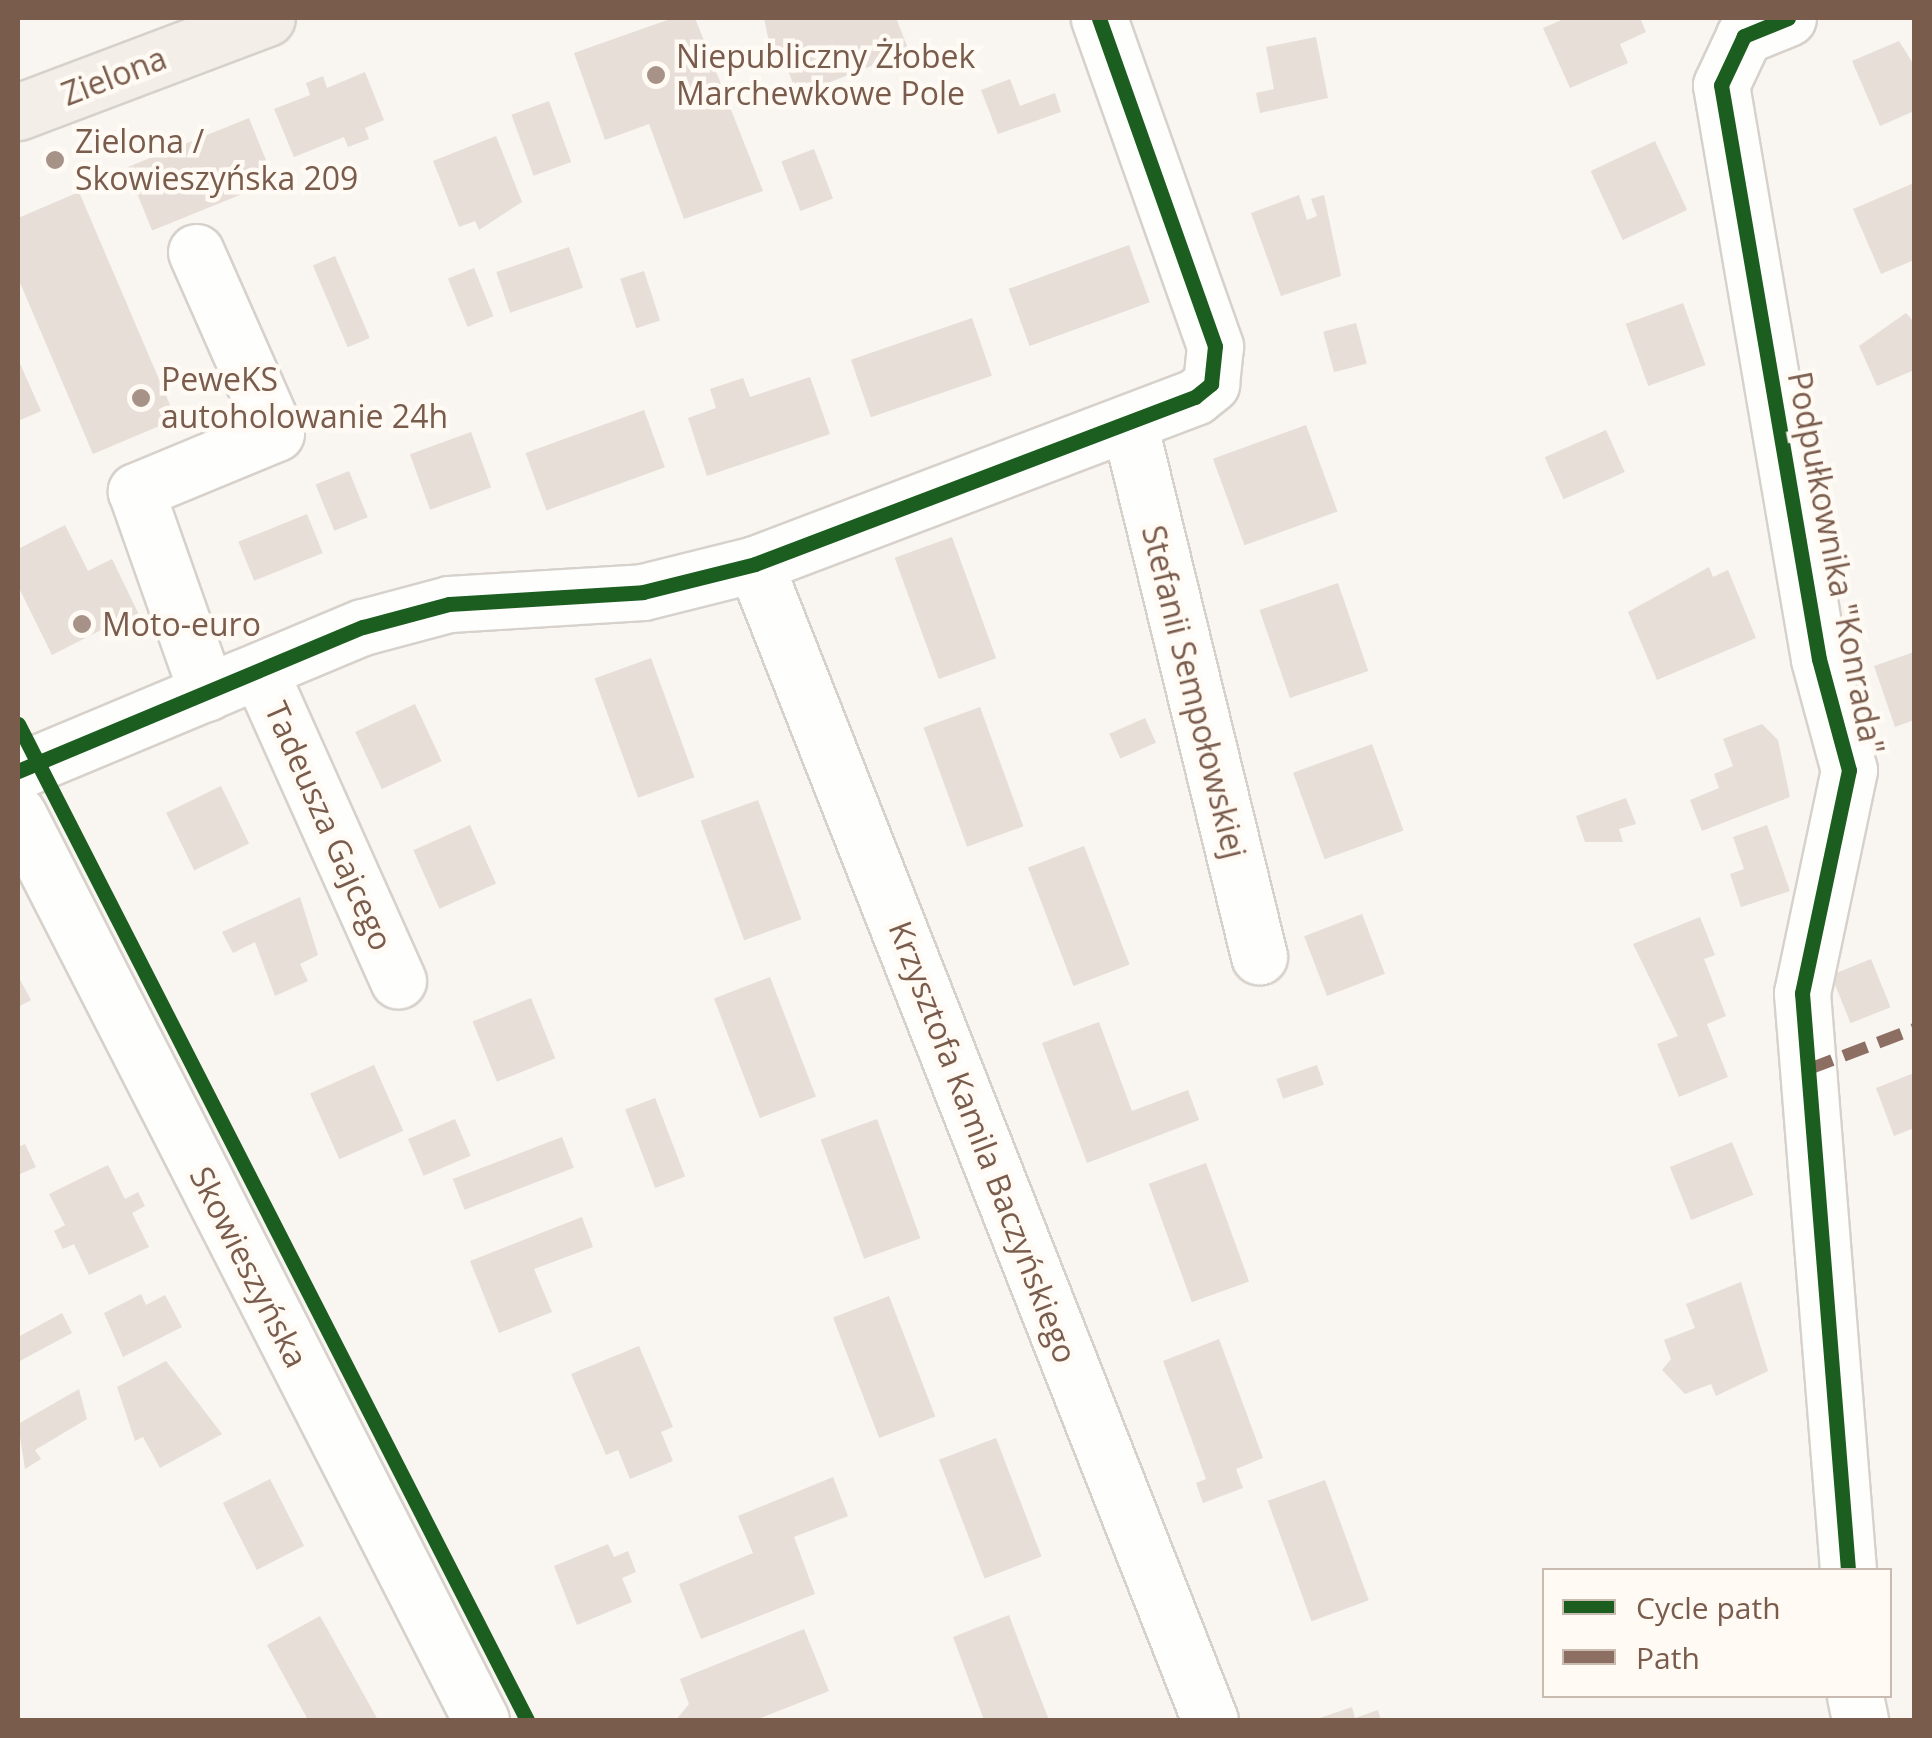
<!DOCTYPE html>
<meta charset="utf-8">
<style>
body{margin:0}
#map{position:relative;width:1932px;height:1738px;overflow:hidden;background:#f9f5f0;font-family:"Open Sans",sans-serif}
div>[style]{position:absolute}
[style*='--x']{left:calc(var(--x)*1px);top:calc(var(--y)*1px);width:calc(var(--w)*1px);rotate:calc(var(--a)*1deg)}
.building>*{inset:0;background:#e6ded7;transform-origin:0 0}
.roads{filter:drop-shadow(2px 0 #d7d1cb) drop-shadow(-2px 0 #d7d1cb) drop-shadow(0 2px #d7d1cb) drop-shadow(0 -2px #d7d1cb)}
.minor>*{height:55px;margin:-27.5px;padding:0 27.5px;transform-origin:27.5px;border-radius:27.5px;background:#fefefd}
.major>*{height:55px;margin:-27.5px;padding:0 27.5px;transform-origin:27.5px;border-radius:27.5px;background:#f3eee8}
.quiet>*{height:12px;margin-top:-6px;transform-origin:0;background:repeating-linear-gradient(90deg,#8d6e63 0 25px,transparent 0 37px)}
.cycleway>*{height:15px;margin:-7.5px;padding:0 7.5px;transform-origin:7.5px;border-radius:7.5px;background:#1b5e20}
.dots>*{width:28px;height:28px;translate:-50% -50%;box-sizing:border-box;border:5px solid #fffaf3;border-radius:50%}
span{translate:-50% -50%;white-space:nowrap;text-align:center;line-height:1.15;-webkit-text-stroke:9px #fffaf3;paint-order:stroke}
.poi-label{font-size:32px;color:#7a5c4d}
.left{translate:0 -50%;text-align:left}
.street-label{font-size:32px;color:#7a5c4d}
.frame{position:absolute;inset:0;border:20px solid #7a5c4d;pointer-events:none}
.legend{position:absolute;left:1542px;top:1568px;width:350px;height:130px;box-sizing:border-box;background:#fffaf3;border:2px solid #cabbb1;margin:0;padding:12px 18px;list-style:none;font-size:30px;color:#7a5c4d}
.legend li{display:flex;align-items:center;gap:20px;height:50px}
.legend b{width:50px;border:2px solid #cabbb1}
</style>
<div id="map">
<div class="building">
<div style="clip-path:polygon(673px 18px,695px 18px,763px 191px,684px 219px,649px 124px,605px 140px,574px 53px)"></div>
<div style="clip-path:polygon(764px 18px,896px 18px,909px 51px,797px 95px,785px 62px,772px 56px)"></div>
<div style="clip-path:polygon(1566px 18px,1640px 18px,1646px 32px,1620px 44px,1628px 63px,1570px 88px,1543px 28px)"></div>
<div style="clip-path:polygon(1316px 37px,1328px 98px,1260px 113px,1256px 93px,1274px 89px,1266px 47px)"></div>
<div style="clip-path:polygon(1899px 41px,1914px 65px,1914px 111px,1880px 126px,1852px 61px)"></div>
<div style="clip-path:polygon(365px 72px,384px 120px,365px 128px,369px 139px,348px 147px,344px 137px,294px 157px,274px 109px,310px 95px,306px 83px,323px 76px,327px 88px)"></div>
<div style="clip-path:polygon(1010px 79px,1020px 106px,1055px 93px,1061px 112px,998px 134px,981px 90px)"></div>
<div style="left:549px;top:101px;width:65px;height:40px;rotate:70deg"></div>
<div style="left:249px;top:118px;width:68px;height:132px;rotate:68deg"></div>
<div style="clip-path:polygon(496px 136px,522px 202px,479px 230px,475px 221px,459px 227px,433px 161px)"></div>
<div style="left:1655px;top:141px;width:76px;height:71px;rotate:65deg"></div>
<div style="left:814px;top:149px;width:53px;height:35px;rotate:69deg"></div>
<div style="clip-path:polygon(1914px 183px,1914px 260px,1881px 274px,1853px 209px)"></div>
<div style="clip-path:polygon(79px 192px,176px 419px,93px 454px,18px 278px,18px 218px)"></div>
<div style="clip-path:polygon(1299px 195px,1307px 220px,1317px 216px,1311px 199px,1324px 195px,1341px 276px,1281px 296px,1251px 213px)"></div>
<div style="left:1129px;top:245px;width:61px;height:128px;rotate:70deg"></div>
<div style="left:569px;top:247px;width:43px;height:77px;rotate:71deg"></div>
<div style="left:335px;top:256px;width:89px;height:24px;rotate:67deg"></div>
<div style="left:474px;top:268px;width:52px;height:28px;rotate:68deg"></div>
<div style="left:644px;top:271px;width:52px;height:25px;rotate:72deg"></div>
<div style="left:1683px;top:303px;width:66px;height:61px;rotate:70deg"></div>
<div style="clip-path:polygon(1906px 313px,1914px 322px,1914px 370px,1877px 386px,1859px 346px)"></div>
<div style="left:972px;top:318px;width:61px;height:128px;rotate:71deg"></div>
<div style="left:1356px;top:323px;width:42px;height:34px;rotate:75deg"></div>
<div style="clip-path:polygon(18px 359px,41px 411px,18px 421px)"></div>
<div style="clip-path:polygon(810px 377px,830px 434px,707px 476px,688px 418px,716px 408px,710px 389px,743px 378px,750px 397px)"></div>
<div style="left:644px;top:410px;width:61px;height:126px;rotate:70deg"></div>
<div style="left:1306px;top:425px;width:92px;height:99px;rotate:70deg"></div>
<div style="left:1606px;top:430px;width:46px;height:67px;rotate:66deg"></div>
<div style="left:471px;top:432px;width:59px;height:65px;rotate:70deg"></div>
<div style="left:349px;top:471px;width:50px;height:36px;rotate:68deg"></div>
<div style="left:307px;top:514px;width:42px;height:74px;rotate:68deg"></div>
<div style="clip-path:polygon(65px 525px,88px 571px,112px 559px,143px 623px,119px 634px,113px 624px,52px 655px,18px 586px,18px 549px)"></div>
<div style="left:952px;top:537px;width:129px;height:61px;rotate:70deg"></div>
<div style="clip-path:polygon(1709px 567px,1713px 577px,1728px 570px,1756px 638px,1657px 680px,1628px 612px)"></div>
<div style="left:1338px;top:583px;width:93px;height:83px;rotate:71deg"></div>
<div style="clip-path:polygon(1914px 652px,1914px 720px,1895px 727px,1874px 666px)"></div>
<div style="left:651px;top:658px;width:127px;height:60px;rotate:70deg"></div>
<div style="left:415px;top:704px;width:63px;height:66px;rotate:65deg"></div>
<div style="left:980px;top:707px;width:127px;height:60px;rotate:70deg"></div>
<div style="left:1145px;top:718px;width:27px;height:39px;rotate:66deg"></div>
<div style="clip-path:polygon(1762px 724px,1778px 740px,1790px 797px,1702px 831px,1690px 800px,1719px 788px,1714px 774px,1733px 766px,1723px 739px)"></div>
<div style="left:1372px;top:744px;width:92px;height:84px;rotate:70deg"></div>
<div style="left:221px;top:786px;width:64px;height:61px;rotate:64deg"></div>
<div style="clip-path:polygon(1626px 798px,1636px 824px,1619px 829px,1623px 842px,1585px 842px,1576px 816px)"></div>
<div style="left:758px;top:800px;width:127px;height:61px;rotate:70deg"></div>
<div style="left:470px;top:825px;width:64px;height:62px;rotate:66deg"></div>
<div style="clip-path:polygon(1767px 825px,1790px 891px,1741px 907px,1730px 874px,1744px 869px,1733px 837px)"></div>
<div style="left:1084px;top:846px;width:127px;height:60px;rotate:69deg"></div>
<div style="clip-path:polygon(300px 897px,318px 955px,300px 964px,308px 981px,275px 996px,255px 942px,233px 953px,222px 932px)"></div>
<div style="left:1362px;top:914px;width:64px;height:62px;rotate:69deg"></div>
<div style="clip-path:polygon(1700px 917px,1715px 955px,1704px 959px,1726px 1016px,1707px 1024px,1728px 1077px,1679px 1097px,1657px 1044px,1678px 1036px,1633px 944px)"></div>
<div style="left:1871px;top:959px;width:52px;height:43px;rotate:68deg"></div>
<div style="clip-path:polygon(18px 976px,31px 1000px,18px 1007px)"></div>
<div style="left:770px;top:977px;width:128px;height:60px;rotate:69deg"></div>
<div style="left:531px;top:998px;width:65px;height:63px;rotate:68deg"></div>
<div style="clip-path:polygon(1099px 1022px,1132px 1111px,1188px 1090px,1199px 1120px,1087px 1163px,1042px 1043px)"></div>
<div style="left:374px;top:1065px;width:72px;height:70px;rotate:66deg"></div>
<div style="left:1317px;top:1065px;width:21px;height:43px;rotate:71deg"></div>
<div style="clip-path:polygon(1914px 1073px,1914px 1128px,1894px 1136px,1876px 1088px)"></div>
<div style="left:655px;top:1098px;width:84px;height:32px;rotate:69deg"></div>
<div style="left:455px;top:1119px;width:40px;height:51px;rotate:67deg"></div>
<div style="left:877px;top:1119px;width:127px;height:60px;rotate:70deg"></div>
<div style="left:562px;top:1137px;width:33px;height:117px;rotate:69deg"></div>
<div style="left:1732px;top:1142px;width:57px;height:67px;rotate:68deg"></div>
<div style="clip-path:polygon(25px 1144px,36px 1167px,18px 1175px,18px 1147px)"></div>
<div style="left:1206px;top:1163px;width:126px;height:61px;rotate:70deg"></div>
<div style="clip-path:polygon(108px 1165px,125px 1199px,138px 1192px,145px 1206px,132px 1213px,149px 1247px,89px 1275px,74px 1244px,63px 1249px,54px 1231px,65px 1225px,49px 1194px)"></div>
<div style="clip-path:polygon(582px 1217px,593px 1247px,534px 1269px,552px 1312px,499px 1333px,470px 1261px)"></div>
<div style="clip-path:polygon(1741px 1282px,1768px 1371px,1716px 1396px,1711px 1384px,1685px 1394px,1662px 1370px,1671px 1359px,1664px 1340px,1695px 1328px,1686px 1304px)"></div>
<div style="clip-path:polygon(141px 1294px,146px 1305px,165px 1295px,182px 1327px,123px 1357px,104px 1313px)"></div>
<div style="left:889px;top:1296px;width:129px;height:60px;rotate:69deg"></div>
<div style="clip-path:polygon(62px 1313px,72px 1333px,18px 1362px,18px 1337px)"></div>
<div style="clip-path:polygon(1219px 1339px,1263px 1458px,1236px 1469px,1243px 1488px,1203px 1503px,1196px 1483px,1206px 1479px,1163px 1361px)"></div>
<div style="clip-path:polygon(639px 1346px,673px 1427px,661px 1432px,673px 1461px,630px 1479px,618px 1450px,606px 1455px,571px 1374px)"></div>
<div style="clip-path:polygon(166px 1361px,222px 1434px,160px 1468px,143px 1437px,135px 1441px,117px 1387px)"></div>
<div style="clip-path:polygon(79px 1389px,87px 1419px,35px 1450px,41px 1459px,25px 1469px,18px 1424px)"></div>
<div style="left:996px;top:1438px;width:127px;height:61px;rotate:69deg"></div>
<div style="clip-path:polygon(833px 1477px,848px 1516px,794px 1537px,815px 1594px,701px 1639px,679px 1584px,753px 1553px,738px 1516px)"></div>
<div style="left:270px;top:1479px;width:75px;height:53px;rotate:63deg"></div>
<div style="left:1325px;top:1480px;width:128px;height:61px;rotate:70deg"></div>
<div style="clip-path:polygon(608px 1544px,614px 1557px,628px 1551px,636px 1572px,622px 1578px,632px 1602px,577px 1625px,554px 1566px)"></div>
<div style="clip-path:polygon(1009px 1615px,1031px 1674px,1049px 1720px,984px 1720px,953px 1637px)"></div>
<div style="clip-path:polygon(320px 1616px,378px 1720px,308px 1720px,267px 1645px)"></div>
<div style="clip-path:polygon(804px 1629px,829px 1691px,756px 1720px,676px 1720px,689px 1704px,680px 1679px)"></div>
<div style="clip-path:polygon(1352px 1707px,1355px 1718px,1378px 1710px,1381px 1720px,1314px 1720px)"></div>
</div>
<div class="roads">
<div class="minor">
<div style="--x:1788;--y:18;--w:48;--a:157.8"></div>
<div style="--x:1744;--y:36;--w:54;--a:115.1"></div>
<div style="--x:1721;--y:85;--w:582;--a:80.31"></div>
<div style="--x:1819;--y:659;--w:115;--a:74.9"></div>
<div style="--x:1849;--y:770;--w:228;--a:101.9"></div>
<div style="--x:1802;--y:993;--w:579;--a:85.44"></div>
<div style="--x:196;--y:252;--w:198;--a:66.2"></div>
<div style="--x:276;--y:433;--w:152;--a:157.5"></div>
<div style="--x:136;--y:491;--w:214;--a:70.6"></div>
<div style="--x:1130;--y:427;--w:545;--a:76.3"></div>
<div style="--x:755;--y:564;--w:1242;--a:68.52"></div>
<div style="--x:260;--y:672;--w:338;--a:65.9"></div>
<div style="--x:18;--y:771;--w:374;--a:-22.7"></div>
<div style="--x:363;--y:627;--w:89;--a:-15"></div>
<div style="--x:449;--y:604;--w:194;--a:-3.5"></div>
<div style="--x:643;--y:592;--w:115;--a:-14"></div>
<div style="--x:755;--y:564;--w:471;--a:-20.8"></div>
<div style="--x:1195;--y:397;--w:21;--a:-39"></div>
<div style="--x:1211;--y:384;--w:38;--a:-84"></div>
<div style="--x:1215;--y:346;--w:348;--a:-109.5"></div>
<div style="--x:18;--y:814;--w:1017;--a:62.93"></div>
<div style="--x:1855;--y:1696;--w:25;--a:78"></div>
</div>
<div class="major">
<div style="--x:18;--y:112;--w:266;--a:-20.7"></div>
</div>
</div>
<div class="quiet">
<div style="--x:1809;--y:1069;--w:112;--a:-20.9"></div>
</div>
<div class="cycleway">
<div style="--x:1788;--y:18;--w:48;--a:157.8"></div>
<div style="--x:1744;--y:36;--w:54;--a:115.1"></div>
<div style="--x:1721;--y:85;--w:582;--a:80.31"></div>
<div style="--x:1819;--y:659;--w:115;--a:74.9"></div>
<div style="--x:1849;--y:770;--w:228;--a:101.9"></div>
<div style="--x:1802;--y:993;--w:579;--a:85.44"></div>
<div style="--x:18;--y:724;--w:1119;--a:62.93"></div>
<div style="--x:18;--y:771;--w:374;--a:-22.7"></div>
<div style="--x:363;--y:627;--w:89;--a:-15"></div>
<div style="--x:449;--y:604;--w:194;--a:-3.5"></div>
<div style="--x:643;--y:592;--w:115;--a:-14"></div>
<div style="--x:755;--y:564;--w:471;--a:-20.8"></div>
<div style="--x:1195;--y:397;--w:21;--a:-39"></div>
<div style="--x:1211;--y:384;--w:38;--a:-84"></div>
<div style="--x:1215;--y:346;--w:348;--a:-109.5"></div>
</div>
<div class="dots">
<div style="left:656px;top:75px;background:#a69286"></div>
<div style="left:55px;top:160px;background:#a69286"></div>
<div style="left:141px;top:398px;background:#a69286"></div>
<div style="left:82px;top:624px;background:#a69286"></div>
</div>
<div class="poi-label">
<span class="left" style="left:676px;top:75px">Niepubliczny Żłobek<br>Marchewkowe Pole</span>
<span class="left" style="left:75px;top:160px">Zielona /<br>Skowieszyńska 209</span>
<span class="left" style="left:161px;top:398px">PeweKS<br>autoholowanie 24h</span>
<span class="left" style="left:102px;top:624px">Moto-euro</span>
</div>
<div class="street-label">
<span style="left:114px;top:76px;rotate:-21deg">Zielona</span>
<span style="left:1836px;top:563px;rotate:79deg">Podpułkownika "Konrada"</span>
<span style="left:1194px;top:692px;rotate:76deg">Stefanii Sempołowskiej</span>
<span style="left:329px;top:826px;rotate:66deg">Tadeusza Gajcego</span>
<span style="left:983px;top:1142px;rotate:69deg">Krzysztofa Kamila Baczyńskiego</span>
<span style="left:249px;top:1267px;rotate:63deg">Skowieszyńska</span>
</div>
<div class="frame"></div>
<ul class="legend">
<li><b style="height:12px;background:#1b5e20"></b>Cycle path</li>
<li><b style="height:12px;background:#8d6e63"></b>Path</li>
</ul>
</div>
